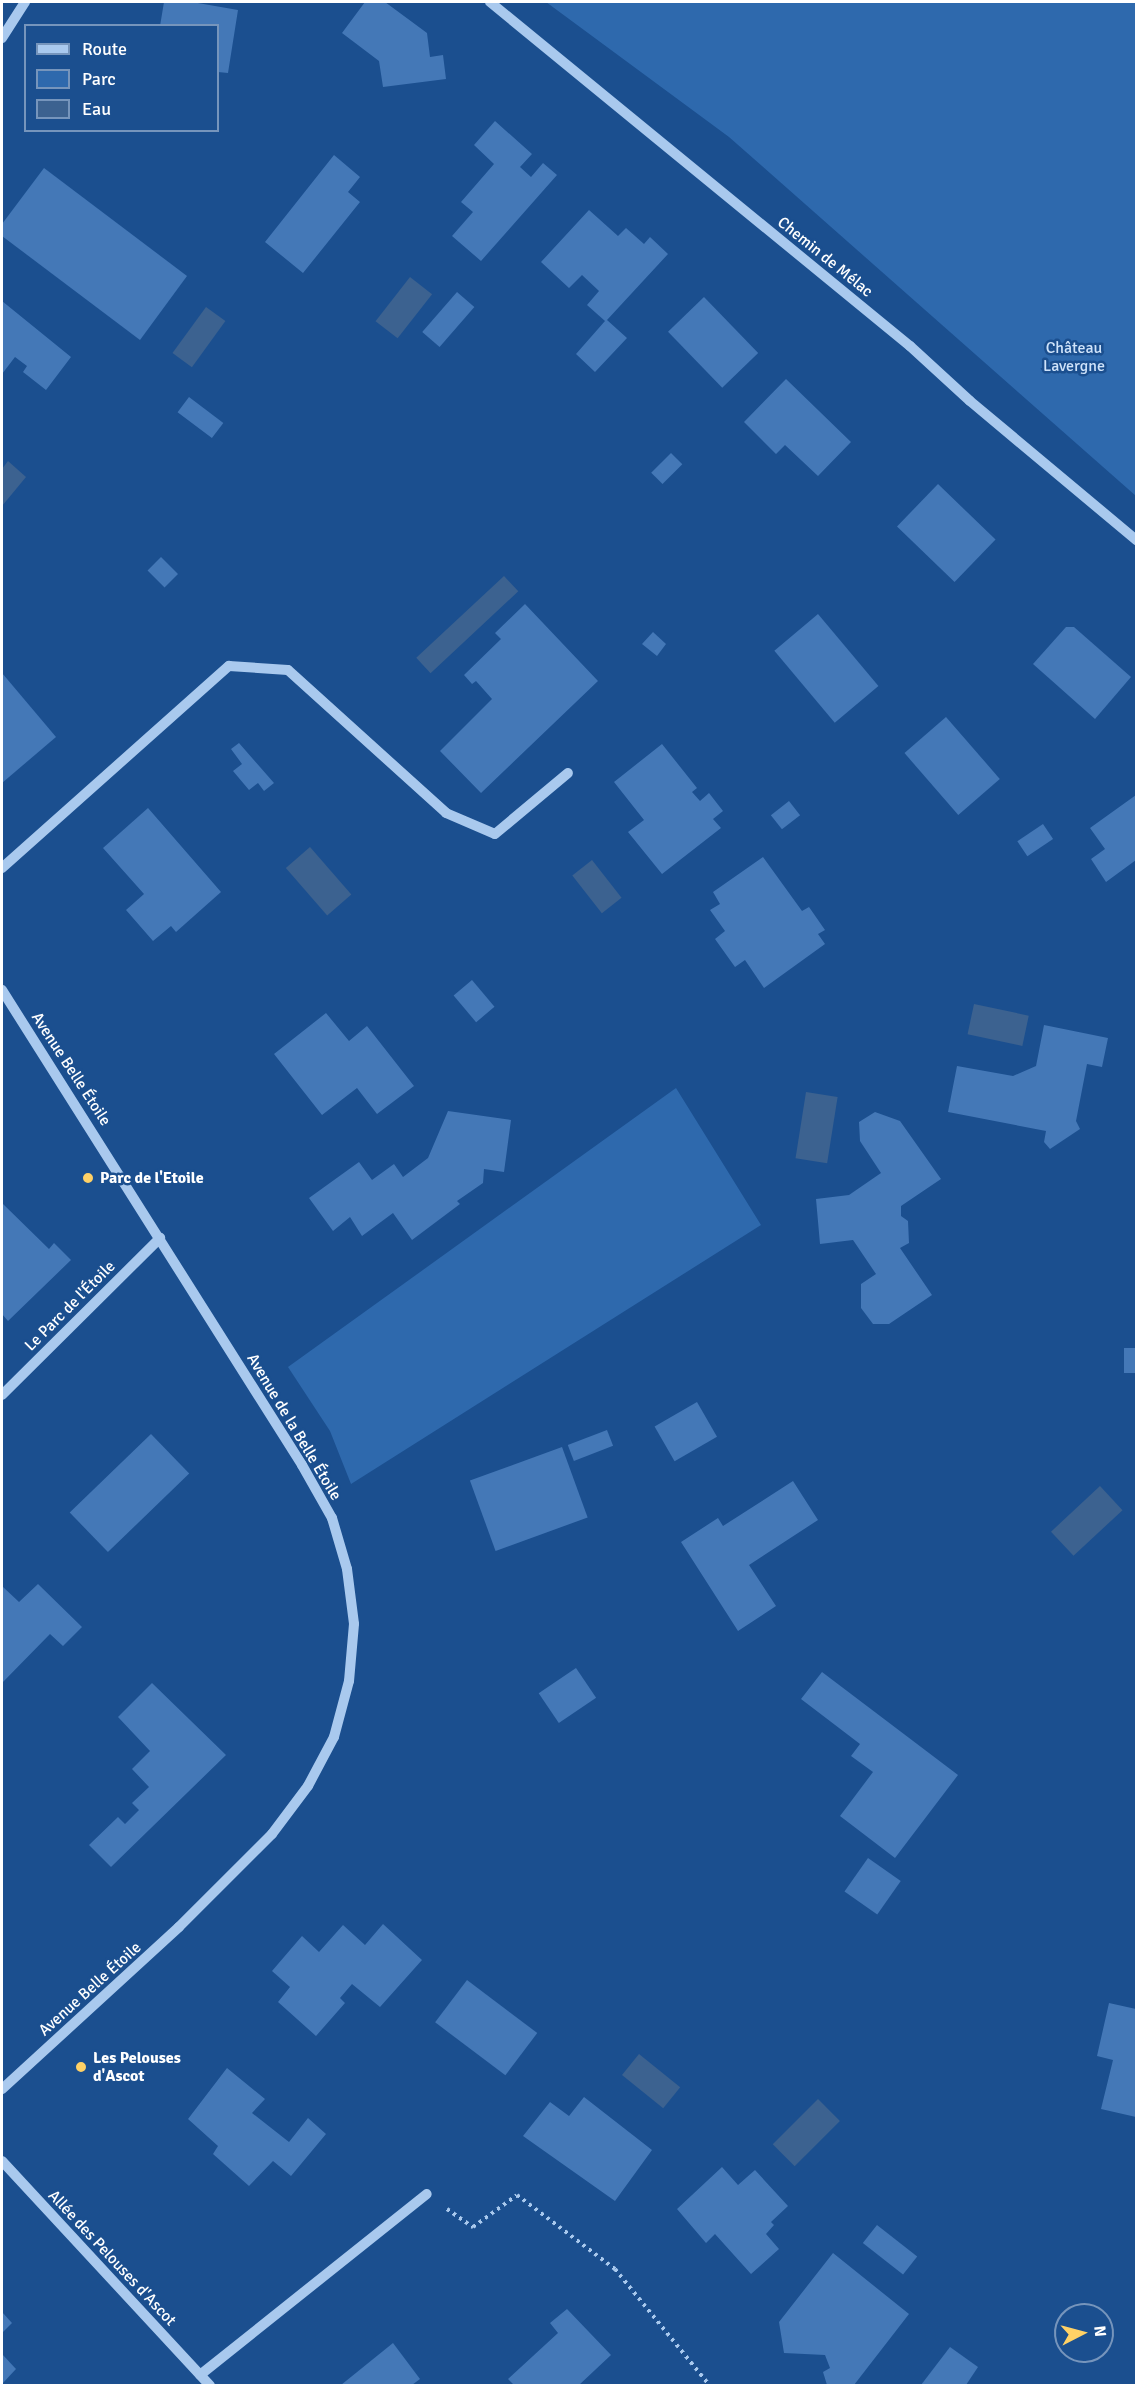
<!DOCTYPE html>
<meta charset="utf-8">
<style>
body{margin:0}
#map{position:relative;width:1138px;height:2387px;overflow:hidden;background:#1b4f8f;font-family:Signika,sans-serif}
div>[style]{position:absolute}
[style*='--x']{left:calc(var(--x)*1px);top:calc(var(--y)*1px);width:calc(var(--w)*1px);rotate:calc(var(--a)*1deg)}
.green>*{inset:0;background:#2e69ad}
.water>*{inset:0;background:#3c6290;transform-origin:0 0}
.building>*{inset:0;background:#4478b7;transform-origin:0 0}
.path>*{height:4px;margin-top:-2px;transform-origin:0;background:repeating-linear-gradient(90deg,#a9c9ee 0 3px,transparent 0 7.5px)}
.minor>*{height:10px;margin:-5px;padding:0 5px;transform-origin:5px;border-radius:5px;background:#a9c9ee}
.dots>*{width:16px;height:16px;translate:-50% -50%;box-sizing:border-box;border:3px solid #1b4f8f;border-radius:50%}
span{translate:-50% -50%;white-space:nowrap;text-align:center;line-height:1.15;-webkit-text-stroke:5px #1b4f8f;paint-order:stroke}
.street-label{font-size:16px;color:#fff}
.park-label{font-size:16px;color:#cfe3fa}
.poi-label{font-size:16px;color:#fff;font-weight:700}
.left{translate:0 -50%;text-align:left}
.frame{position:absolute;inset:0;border:3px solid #fff;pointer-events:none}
.legend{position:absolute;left:24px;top:24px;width:195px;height:108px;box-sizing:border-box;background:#1b4f8f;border:2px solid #7695bc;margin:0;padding:8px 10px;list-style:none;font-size:18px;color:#fff}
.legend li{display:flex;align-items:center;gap:12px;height:30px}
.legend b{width:30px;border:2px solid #7695bc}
.north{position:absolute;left:1054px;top:2303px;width:60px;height:60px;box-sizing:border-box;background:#1b4f8f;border:2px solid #7695bc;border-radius:50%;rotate:84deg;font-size:16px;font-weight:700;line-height:24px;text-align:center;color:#fff}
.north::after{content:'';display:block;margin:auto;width:21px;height:27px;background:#ffd166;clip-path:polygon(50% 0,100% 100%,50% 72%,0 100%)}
</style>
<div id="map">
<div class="green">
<div style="clip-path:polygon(546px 2px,1136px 2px,1136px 496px,729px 137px)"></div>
<div style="clip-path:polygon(676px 1088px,761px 1225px,351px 1484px,330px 1431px,288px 1367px)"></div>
</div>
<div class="water">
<div style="left:410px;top:277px;width:28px;height:56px;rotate:38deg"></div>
<div style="left:206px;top:307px;width:24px;height:57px;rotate:36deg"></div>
<div style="clip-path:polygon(8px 461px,26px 477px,2px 506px,2px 469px)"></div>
<div style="left:504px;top:576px;width:21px;height:120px;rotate:47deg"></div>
<div style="left:310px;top:847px;width:63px;height:32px;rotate:49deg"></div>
<div style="left:592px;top:860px;width:48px;height:25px;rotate:52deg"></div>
<div style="left:974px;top:1004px;width:56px;height:31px;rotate:12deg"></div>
<div style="left:806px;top:1092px;width:32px;height:67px;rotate:9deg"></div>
<div style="left:1100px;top:1486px;width:33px;height:67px;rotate:47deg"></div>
<div style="left:639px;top:2054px;width:53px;height:27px;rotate:39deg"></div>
<div style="left:818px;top:2099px;width:31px;height:64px;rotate:45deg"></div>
</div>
<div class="building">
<div style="clip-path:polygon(164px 2px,192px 2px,238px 10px,228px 73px,218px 72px,218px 26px,160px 26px)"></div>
<div style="clip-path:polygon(365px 2px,385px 2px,427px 33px,430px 57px,443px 55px,446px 79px,383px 87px,379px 61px,342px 33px)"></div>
<div style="clip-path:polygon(495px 121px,532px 154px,520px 167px,531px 177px,543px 163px,557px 175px,481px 261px,452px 236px,473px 212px,461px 202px,494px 164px,474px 145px)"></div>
<div style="clip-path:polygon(334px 155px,360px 177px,348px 192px,360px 202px,303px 273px,265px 242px)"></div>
<div style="clip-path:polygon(44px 168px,187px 276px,140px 340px,2px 236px,2px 224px)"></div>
<div style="clip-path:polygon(589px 210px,618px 236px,626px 228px,644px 244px,650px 237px,668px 254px,607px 320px,627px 338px,595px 372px,576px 354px,605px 321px,587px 305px,599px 291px,582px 275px,569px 288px,541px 262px)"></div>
<div style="left:457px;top:292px;width:23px;height:53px;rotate:41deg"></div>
<div style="left:704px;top:297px;width:78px;height:50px;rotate:46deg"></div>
<div style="clip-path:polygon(2px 301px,71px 357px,46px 390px,23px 372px,27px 366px,15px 357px,2px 374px)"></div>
<div style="clip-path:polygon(786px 379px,851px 442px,818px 476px,785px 445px,776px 454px,744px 422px)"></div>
<div style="left:189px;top:397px;width:43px;height:19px;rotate:37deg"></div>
<div style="left:671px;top:453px;width:16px;height:28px;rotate:45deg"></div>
<div style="left:938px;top:484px;width:80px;height:59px;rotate:44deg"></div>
<div style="left:161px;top:557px;width:24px;height:19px;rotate:45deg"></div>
<div style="clip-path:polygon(525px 604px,598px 681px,481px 793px,440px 751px,492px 699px,476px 681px,472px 684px,464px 675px,501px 639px,495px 633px)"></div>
<div style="left:818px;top:614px;width:94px;height:57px;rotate:50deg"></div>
<div style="clip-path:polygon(1066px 627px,1074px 627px,1131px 677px,1095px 719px,1033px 664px)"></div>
<div style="clip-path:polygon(653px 632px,666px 644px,657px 656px,642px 644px)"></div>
<div style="clip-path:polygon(2px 673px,56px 737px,2px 783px)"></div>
<div style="left:946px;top:717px;width:82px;height:55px;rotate:49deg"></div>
<div style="clip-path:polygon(239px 743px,274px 783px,264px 791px,258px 783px,249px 790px,233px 771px,242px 764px,231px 749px)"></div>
<div style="clip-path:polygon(662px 744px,697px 788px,692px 792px,700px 801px,709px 793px,723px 811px,713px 819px,721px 828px,662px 874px,628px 832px,644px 820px,614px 782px)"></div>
<div style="clip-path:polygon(1136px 795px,1136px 860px,1106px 882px,1091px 859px,1105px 849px,1090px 828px)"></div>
<div style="left:789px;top:801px;width:18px;height:23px;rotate:52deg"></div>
<div style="clip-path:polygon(148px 808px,221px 892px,176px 932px,171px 926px,153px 941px,126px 910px,144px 894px,103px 848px)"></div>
<div style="left:1043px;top:824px;width:18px;height:31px;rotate:56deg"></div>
<div style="clip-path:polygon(763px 857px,802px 911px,809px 907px,825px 930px,818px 934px,825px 944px,764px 988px,745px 960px,735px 967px,715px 939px,725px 931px,710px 910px,720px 904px,713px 892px)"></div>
<div style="left:472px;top:980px;width:35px;height:24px;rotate:50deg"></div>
<div style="clip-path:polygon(326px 1013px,349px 1041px,367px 1026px,414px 1086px,377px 1114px,357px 1088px,322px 1115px,274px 1054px)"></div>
<div style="clip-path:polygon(1044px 1025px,1108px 1038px,1102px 1067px,1087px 1064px,1076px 1121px,1080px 1129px,1050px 1149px,1044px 1142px,1046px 1131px,948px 1112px,957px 1066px,1013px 1076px,1036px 1066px)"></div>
<div style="clip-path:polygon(448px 1111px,511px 1120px,504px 1172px,484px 1169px,483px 1183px,457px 1201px,460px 1204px,412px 1240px,393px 1213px,362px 1236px,350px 1217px,333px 1231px,309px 1198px,359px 1162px,372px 1180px,394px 1164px,403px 1177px,428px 1158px)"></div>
<div style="clip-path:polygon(875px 1112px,900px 1121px,941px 1179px,901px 1206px,901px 1216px,908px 1221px,909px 1243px,900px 1248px,932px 1295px,889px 1324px,873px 1324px,861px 1308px,861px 1284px,876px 1274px,853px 1240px,820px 1244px,816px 1199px,849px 1195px,881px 1173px,860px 1141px,859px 1122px)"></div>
<div style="clip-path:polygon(2px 1203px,49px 1249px,54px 1243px,71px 1260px,8px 1321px,2px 1314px)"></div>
<div style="left:1136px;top:1348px;width:25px;height:12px;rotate:90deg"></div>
<div style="left:697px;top:1402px;width:40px;height:49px;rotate:60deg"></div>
<div style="left:607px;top:1430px;width:17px;height:42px;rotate:69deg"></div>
<div style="left:151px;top:1434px;width:55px;height:113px;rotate:46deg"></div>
<div style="left:562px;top:1447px;width:75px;height:98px;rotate:70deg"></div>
<div style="clip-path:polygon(793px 1481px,818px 1520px,749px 1565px,776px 1606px,738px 1631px,681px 1542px,718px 1518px,723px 1526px)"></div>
<div style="clip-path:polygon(38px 1584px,82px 1627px,63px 1646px,50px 1634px,2px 1683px,2px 1586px,19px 1602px)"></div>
<div style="left:576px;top:1668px;width:36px;height:45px;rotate:56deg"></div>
<div style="clip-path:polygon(822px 1672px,958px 1775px,895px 1858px,840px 1816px,873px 1772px,851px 1756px,860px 1744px,801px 1699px)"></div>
<div style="clip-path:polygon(152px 1683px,226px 1755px,111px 1867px,89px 1845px,118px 1817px,125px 1824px,139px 1810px,132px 1803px,149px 1787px,132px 1769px,150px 1751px,118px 1717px)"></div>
<div style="left:868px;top:1858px;width:40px;height:41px;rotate:35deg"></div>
<div style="clip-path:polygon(383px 1924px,422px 1960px,380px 2007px,352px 1984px,340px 1998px,345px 2003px,316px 2036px,278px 2002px,290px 1987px,272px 1971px,302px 1936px,319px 1952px,343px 1925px,365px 1945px)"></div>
<div style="left:467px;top:1980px;width:88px;height:53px;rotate:37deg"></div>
<div style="clip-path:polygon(1109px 2003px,1136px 2009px,1136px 2117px,1101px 2109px,1113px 2060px,1097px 2056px)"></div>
<div style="clip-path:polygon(227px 2068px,265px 2099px,252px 2113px,289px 2142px,308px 2118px,326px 2134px,291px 2176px,273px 2161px,249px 2186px,213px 2154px,218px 2146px,188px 2119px)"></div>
<div style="clip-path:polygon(584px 2097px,652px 2150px,615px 2201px,523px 2136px,550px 2102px,569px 2116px)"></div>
<div style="clip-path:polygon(722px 2167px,738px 2185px,755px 2170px,788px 2206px,771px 2222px,774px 2225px,766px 2234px,779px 2249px,751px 2274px,715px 2234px,706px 2243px,677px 2209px)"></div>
<div style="left:877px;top:2225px;width:51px;height:23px;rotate:38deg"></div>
<div style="clip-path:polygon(833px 2253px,909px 2314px,854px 2385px,827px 2385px,823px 2372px,830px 2368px,825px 2355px,784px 2353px,779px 2322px)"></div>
<div style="clip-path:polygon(567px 2309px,611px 2355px,579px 2385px,514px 2385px,508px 2379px,558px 2333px,550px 2323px)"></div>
<div style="clip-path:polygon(2px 2312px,12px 2323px,2px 2333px)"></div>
<div style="clip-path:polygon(393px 2343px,420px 2379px,412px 2385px,341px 2385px)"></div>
<div style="clip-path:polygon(950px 2347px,978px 2367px,966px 2385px,921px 2385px)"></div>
<div style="clip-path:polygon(2px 2354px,16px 2369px,2px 2384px)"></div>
</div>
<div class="path">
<div style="--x:447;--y:2209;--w:32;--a:35"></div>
<div style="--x:473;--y:2227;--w:54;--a:-36"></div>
<div style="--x:517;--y:2195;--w:123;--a:37.1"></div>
<div style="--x:615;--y:2269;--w:151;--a:50.9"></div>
</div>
<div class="minor">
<div style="--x:490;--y:2;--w:543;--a:39.32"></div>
<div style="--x:910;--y:346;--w:81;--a:42.5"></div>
<div style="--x:970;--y:401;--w:217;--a:39.9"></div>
<div style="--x:2;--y:38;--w:43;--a:-57.4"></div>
<div style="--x:2;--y:868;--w:304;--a:-41.7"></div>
<div style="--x:229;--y:666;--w:59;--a:3.9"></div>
<div style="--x:288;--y:670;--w:213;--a:42.1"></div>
<div style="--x:446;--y:813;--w:53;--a:23.2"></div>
<div style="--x:495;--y:834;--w:95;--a:-39.9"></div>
<div style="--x:2;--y:990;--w:562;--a:57.72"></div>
<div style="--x:302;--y:1465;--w:61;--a:60.5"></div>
<div style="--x:332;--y:1518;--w:53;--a:73.6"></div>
<div style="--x:347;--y:1569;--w:55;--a:82.7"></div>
<div style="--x:354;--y:1624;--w:57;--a:95"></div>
<div style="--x:349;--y:1681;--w:58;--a:105"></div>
<div style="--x:334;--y:1737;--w:55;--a:118"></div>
<div style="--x:308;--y:1786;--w:60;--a:126.9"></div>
<div style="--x:272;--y:1834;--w:132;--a:135"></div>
<div style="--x:179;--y:1927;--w:240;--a:137.5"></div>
<div style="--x:2;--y:1395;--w:223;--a:-44.8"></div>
<div style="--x:2;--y:2161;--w:306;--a:47.2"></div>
<div style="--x:200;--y:2375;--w:290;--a:-38.6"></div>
</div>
<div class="dots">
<div style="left:88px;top:1178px;background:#ffd166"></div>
<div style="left:81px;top:2067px;background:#ffd166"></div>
</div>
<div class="street-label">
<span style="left:825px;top:257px;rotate:39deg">Chemin de Mélac</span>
<span style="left:71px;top:1069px;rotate:57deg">Avenue Belle Étoile</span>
<span style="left:70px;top:1306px;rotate:-45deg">Le Parc de l'Étoile</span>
<span style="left:294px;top:1427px;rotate:59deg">Avenue de la Belle Étoile</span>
<span style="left:90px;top:1989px;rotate:-42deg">Avenue Belle Étoile</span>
<span style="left:112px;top:2258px;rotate:47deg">Allée des Pelouses d'Ascot</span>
</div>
<div class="park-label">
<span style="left:1074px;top:357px">Château<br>Lavergne</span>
</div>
<div class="poi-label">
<span class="left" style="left:100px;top:1178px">Parc de l'Etoile</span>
<span class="left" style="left:93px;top:2067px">Les Pelouses<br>d'Ascot</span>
</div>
<div class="frame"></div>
<ul class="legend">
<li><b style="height:8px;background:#a9c9ee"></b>Route</li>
<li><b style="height:16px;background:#2e69ad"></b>Parc</li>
<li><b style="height:16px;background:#3c6290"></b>Eau</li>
</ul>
<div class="north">N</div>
</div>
